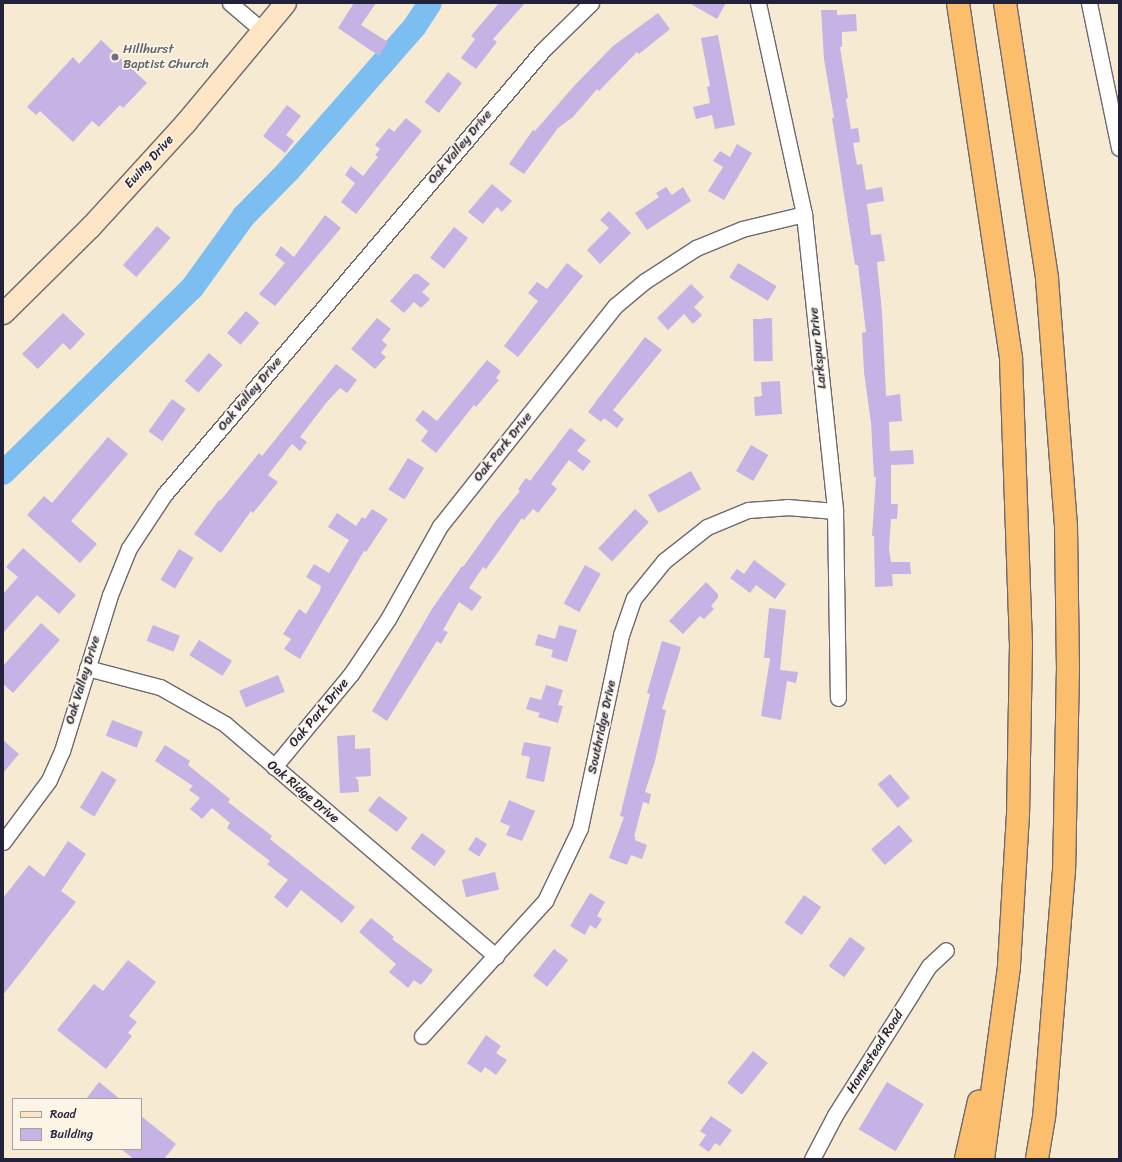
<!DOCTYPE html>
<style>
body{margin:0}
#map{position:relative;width:1122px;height:1162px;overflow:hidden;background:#f7ead3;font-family:Sriracha,sans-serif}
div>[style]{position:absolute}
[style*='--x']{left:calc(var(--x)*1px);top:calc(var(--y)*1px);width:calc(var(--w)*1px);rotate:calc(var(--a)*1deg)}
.river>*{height:24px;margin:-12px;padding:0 12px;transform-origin:12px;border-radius:12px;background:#7cbef1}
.building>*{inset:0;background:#c4b3e4;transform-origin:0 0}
.roads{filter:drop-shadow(1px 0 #6d6870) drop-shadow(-1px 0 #6d6870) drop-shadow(0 1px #6d6870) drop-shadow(0 -1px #6d6870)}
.minor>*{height:15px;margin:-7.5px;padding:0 7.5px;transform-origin:7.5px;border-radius:7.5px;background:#fff}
.secondary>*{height:21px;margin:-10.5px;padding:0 10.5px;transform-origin:10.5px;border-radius:10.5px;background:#fde5c5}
.motorway>*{height:22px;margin:-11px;padding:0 11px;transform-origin:11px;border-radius:11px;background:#fabe6d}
.dots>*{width:11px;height:11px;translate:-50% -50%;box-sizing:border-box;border:2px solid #fcf5e5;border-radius:50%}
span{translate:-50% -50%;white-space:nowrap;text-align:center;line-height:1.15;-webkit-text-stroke:3.5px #fcf5e5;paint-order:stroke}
.worship-label{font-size:13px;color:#5b616d}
.left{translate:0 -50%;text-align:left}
.street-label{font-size:13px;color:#22223b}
.frame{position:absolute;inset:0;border:4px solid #22223b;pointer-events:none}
.legend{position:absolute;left:12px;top:1098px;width:130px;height:52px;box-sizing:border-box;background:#fcf5e5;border:1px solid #a5a1a1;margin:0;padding:5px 7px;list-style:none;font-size:12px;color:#22223b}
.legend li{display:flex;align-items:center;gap:8px;height:20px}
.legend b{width:20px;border:1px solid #a5a1a1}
</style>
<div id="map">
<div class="river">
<div style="--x:3;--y:473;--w:264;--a:-44.4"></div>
<div style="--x:192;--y:288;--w:89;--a:-54.2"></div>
<div style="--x:244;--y:216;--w:64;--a:-45.6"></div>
<div style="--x:289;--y:170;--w:191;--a:-48.8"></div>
<div style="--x:415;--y:26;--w:27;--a:-57"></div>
</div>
<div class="building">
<div style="clip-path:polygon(354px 3px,376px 3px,361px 25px,388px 42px,379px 56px,338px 28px)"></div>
<div style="clip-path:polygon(499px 3px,525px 3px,493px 39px,497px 42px,476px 69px,461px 58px,475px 39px,471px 36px)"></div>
<div style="clip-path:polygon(689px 3px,726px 3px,717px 19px)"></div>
<div style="clip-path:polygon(821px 10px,837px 10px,837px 15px,856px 14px,857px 31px,842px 32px,842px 47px,840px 47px,848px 98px,846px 99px,851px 129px,858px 128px,860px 142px,853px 143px,857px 165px,862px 164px,866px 190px,882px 187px,884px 201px,867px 204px,871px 235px,881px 234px,885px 261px,877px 262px,882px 312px,886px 396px,900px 394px,902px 421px,889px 422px,890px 451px,913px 450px,914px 464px,891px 465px,891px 504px,898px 504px,897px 519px,891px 519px,889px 549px,891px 562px,910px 562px,911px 574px,892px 574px,893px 586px,875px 587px,874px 536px,872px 536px,876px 477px,874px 477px,871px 423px,864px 372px,862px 333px,866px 332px,858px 265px,855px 265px,832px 118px,834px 118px,824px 59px)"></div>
<div style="clip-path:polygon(658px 13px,670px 29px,639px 54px,637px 52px,599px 91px,597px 89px,573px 117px,558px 128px,524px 174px,509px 164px,533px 130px,535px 131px,574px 86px,613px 46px)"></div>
<div style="clip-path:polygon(718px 35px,735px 125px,715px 129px,712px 115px,696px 119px,693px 107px,710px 103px,707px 87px,710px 86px,701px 38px)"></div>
<div style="clip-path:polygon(101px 40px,147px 83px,123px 108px,120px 105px,99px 127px,92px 121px,73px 142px,40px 111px,36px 115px,27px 107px,73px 57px,79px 64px)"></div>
<div style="left:448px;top:72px;width:18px;height:38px;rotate:38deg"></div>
<div style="clip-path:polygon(287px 105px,301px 116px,286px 135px,294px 141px,285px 153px,263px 136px)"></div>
<div style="clip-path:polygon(406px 118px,422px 131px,356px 214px,341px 202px,355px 183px,345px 175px,351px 166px,363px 176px,378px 157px,375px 155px,380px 149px,375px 145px,389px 128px,394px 132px)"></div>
<div style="clip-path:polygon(737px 144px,752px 153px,724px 200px,708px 191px,723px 167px,713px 161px,720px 151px,730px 157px)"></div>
<div style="clip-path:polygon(492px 184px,512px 201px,502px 212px,497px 207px,483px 224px,468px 212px)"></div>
<div style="clip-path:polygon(666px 187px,672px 195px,683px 187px,691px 201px,647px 230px,635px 213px,659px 197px,656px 193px)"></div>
<div style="clip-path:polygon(609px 211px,631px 233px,600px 264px,587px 250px,609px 228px,600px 220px)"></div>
<div style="clip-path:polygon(325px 215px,341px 228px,275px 306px,259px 294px,285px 263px,275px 255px,281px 246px,294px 257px)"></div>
<div style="left:157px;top:226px;width:18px;height:52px;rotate:41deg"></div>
<div style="left:454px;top:227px;width:18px;height:39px;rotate:38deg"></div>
<div style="clip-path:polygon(567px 263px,583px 276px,518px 357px,504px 346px,538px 301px,528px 293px,537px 282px,547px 289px)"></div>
<div style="left:738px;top:263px;width:45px;height:17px;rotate:31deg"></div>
<div style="clip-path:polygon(414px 274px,418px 274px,430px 284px,422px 292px,430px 299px,421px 308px,414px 302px,404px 313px,390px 301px)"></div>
<div style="clip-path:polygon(691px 284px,704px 297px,694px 307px,702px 315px,693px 324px,684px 314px,668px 330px,657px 318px)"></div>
<div style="left:246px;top:311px;width:18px;height:29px;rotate:41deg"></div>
<div style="clip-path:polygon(63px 313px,85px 334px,70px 350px,63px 343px,38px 369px,22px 354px)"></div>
<div style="clip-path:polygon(377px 318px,391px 329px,382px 340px,387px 345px,381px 353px,386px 357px,375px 369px,351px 349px)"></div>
<div style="left:772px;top:318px;width:43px;height:19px;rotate:89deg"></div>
<div style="clip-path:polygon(645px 337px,662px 350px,613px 410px,624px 419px,617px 428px,604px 418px,601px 422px,588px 412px)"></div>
<div style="left:209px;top:353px;width:18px;height:37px;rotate:41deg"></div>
<div style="clip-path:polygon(487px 360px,501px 371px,496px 378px,499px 380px,476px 407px,474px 405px,436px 453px,421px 441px,428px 431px,415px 420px,423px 410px,437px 421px)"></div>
<div style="clip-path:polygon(336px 364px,357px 380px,347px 393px,340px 388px,326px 403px,300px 437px,307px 442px,300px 451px,292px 444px,268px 475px,278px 482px,253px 513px,251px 511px,221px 553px,194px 534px,219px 500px,220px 501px,259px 453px,262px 456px)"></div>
<div style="clip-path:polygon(780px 381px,782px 414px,755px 416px,754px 397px,762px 396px,761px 382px)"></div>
<div style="left:172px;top:399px;width:17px;height:40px;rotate:36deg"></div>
<div style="clip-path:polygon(570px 428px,586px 440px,577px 451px,591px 461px,583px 471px,569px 460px,551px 484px,557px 489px,538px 513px,533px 509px,524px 520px,522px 518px,486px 569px,483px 567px,469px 588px,482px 597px,472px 611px,459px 602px,443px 630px,448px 632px,441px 644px,437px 641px,387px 721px,372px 711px,432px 609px,462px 566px,463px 567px,498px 518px,520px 491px,518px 489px,526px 478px,530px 481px)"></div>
<div style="clip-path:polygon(108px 437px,128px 454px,71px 521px,97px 544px,80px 563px,27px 515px,44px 496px,52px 503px)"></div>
<div style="left:751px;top:445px;width:20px;height:30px;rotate:30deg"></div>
<div style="left:408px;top:458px;width:19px;height:37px;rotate:32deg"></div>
<div style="left:691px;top:471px;width:21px;height:49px;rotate:61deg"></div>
<div style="clip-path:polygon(372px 509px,388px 519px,366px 552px,364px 551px,300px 659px,284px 649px,291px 639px,283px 634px,299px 609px,306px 614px,320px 591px,321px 586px,306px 577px,314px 564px,329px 573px,349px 540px,328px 527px,337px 513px,356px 526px,362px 517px,365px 519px)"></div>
<div style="left:635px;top:509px;width:19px;height:54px;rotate:43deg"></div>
<div style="clip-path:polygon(23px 548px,76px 595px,59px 614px,37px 595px,3px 633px,3px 594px,18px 577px,6px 567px)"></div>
<div style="left:179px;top:549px;width:17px;height:36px;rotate:31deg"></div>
<div style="clip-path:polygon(754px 560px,786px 584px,775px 599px,756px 585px,750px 593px,730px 578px,737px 569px,744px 574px)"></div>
<div style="left:585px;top:565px;width:18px;height:44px;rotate:29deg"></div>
<div style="clip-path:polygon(706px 582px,718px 594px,718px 598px,711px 606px,714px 609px,704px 619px,700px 616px,683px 634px,669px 621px)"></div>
<div style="clip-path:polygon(769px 608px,786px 610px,780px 670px,798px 672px,796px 683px,787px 681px,781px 720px,761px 716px,770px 658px,764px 658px)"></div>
<div style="clip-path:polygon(41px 623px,60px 640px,13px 693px,3px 684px,3px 666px)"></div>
<div style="left:153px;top:625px;width:29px;height:17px;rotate:22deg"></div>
<div style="clip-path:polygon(559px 625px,577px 630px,567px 662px,551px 657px,553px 650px,535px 645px,538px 634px,555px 639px)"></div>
<div style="left:199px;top:640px;width:39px;height:18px;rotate:32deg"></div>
<div style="clip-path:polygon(662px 641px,681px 647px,662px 709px,666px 710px,655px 761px,645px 792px,651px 794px,649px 804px,643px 802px,634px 837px,636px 837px,635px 840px,647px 845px,642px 859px,631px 855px,627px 865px,609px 858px,624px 817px,620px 816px,650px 694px,647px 693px)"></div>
<div style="left:278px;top:675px;width:18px;height:42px;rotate:68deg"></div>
<div style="clip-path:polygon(546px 685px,563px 690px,558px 705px,563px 706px,558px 723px,538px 717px,540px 713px,526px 709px,530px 697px,541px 700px)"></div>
<div style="left:112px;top:720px;width:33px;height:17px;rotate:21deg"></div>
<div style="clip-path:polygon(355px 735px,355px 749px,370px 748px,371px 776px,355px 777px,358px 780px,359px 792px,340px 793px,337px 736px)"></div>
<div style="clip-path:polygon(3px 740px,19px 754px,3px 773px)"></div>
<div style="clip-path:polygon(524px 742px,551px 747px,544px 782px,526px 778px,530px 757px,521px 755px)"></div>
<div style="clip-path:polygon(165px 745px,190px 761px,188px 765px,230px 799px,228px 802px,272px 836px,270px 839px,355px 907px,342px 923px,301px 890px,287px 908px,274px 897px,288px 880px,267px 864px,270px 861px,227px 828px,230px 823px,212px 808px,202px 819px,190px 809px,200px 798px,189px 790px,193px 786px,155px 761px)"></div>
<div style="left:102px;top:771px;width:17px;height:43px;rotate:31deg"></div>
<div style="left:890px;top:774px;width:31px;height:16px;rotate:50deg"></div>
<div style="left:379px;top:796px;width:36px;height:18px;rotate:37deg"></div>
<div style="clip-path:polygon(509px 800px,535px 811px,522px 841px,506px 835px,510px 826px,500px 822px)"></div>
<div style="left:899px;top:825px;width:21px;height:37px;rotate:49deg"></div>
<div style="left:422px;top:833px;width:30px;height:19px;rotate:37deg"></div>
<div style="left:476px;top:837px;width:13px;height:15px;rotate:32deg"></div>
<div style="clip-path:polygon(68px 841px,86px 854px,61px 891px,76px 902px,3px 995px,3px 898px,29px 865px,44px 877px)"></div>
<div style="left:495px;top:872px;width:18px;height:34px;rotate:77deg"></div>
<div style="clip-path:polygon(590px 893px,605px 902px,597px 916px,602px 919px,596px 929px,590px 925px,585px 935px,570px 926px)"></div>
<div style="left:804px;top:895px;width:21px;height:34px;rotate:35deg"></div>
<div style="clip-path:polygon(371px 918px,394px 937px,392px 939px,433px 970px,421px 985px,414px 980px,408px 988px,389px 972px,396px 964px,359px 932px)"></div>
<div style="left:850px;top:937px;width:19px;height:36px;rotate:36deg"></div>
<div style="left:554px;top:949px;width:18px;height:34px;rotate:38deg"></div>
<div style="clip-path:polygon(128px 960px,156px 982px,129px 1016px,137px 1022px,128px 1033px,132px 1036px,106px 1069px,57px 1030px,94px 984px,103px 991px)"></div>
<div style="clip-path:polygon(486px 1035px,501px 1046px,496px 1053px,507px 1060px,496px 1075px,485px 1067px,481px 1073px,467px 1063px)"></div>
<div style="left:753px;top:1051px;width:19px;height:41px;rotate:39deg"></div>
<div style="clip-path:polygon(99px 1082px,120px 1099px,86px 1099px)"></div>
<div style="left:887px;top:1082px;width:43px;height:55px;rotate:31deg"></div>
<div style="clip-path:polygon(141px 1116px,176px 1144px,164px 1159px,134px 1159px,121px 1149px,141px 1149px)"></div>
<div style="clip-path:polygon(711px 1116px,732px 1130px,720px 1146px,715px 1143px,709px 1152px,699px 1145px,706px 1135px,700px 1131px)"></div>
</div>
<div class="roads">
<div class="minor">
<div style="--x:230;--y:3;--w:43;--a:40.3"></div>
<div style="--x:758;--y:3;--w:216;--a:77.7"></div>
<div style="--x:804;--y:214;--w:299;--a:84"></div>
<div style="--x:835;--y:511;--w:187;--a:89.1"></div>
<div style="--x:1089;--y:3;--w:148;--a:78.3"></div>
<div style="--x:87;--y:668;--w:75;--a:14.6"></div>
<div style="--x:160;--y:687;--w:75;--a:29.6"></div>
<div style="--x:225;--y:724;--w:357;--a:40.6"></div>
<div style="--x:274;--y:767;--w:121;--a:-50.4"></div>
<div style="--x:351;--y:674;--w:66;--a:-56.1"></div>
<div style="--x:388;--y:619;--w:107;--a:-60.8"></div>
<div style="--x:440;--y:526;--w:281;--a:-51.5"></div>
<div style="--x:615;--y:306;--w:39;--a:-40"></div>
<div style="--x:645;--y:281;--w:61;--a:-32.9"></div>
<div style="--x:696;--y:248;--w:50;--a:-22.4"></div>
<div style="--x:742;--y:229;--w:64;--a:-13.6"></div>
<div style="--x:3;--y:842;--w:77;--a:-53.4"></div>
<div style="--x:49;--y:780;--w:32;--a:-66"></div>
<div style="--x:62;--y:751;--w:163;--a:-72.9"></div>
<div style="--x:110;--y:595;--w:51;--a:-68"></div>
<div style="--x:129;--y:548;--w:64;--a:-56.6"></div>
<div style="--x:164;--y:495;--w:586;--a:-49.57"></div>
<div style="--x:544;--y:49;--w:66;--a:-44.4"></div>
<div style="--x:422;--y:1036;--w:183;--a:-47.7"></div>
<div style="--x:545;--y:901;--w:81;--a:-64.4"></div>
<div style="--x:580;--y:828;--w:197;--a:-78"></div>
<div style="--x:621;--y:635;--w:39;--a:-71"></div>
<div style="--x:634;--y:598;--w:48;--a:-51"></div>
<div style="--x:664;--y:561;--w:55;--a:-38.3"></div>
<div style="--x:707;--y:527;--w:44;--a:-22.5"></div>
<div style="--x:748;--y:510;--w:39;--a:-4"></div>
<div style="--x:787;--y:507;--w:48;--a:4.8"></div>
<div style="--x:812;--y:1159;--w:50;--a:-62.4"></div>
<div style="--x:835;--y:1115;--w:144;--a:-57.7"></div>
<div style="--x:912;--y:993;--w:32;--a:-58"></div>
<div style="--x:929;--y:966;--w:23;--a:-43"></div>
</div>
<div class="secondary">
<div style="--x:3;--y:313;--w:122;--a:-44.7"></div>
<div style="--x:90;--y:227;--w:141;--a:-47.6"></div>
<div style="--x:185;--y:123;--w:156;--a:-50.2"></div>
</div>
<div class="motorway">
<div style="--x:958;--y:3;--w:360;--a:81.5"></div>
<div style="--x:1011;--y:359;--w:285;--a:88"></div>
<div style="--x:1021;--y:644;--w:170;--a:91"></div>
<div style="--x:1018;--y:814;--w:153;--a:93.4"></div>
<div style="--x:1009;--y:967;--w:194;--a:97.7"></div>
<div style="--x:1005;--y:3;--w:279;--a:81.3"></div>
<div style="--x:1047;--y:279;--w:249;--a:85.6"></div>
<div style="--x:1066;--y:527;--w:140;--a:89.2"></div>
<div style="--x:1068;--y:667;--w:203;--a:91.1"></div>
<div style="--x:1064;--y:870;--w:248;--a:94.6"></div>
<div style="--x:1044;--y:1117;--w:43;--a:99.5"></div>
<div style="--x:966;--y:1159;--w:59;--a:-77.4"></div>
</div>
</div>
<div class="dots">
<div style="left:115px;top:57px;background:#6b7280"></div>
</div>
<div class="worship-label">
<span class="left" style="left:123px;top:57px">Hillhurst<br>Baptist Church</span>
</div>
<div class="street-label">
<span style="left:460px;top:147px;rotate:-50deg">Oak Valley Drive</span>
<span style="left:149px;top:162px;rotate:-48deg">Ewing Drive</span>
<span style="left:818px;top:348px;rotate:-96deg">Larkspur Drive</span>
<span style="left:250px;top:394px;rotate:-50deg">Oak Valley Drive</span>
<span style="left:503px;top:447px;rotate:-51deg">Oak Park Drive</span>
<span style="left:83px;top:680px;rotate:-73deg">Oak Valley Drive</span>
<span style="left:319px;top:713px;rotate:-50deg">Oak Park Drive</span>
<span style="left:602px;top:727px;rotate:-78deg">Southridge Drive</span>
<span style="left:303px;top:792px;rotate:40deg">Oak Ridge Drive</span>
<span style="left:875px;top:1052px;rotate:-58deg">Homestead Road</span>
</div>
<div class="frame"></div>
<ul class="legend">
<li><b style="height:5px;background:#fde5c5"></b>Road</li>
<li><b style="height:11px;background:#c4b3e4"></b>Building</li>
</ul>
</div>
